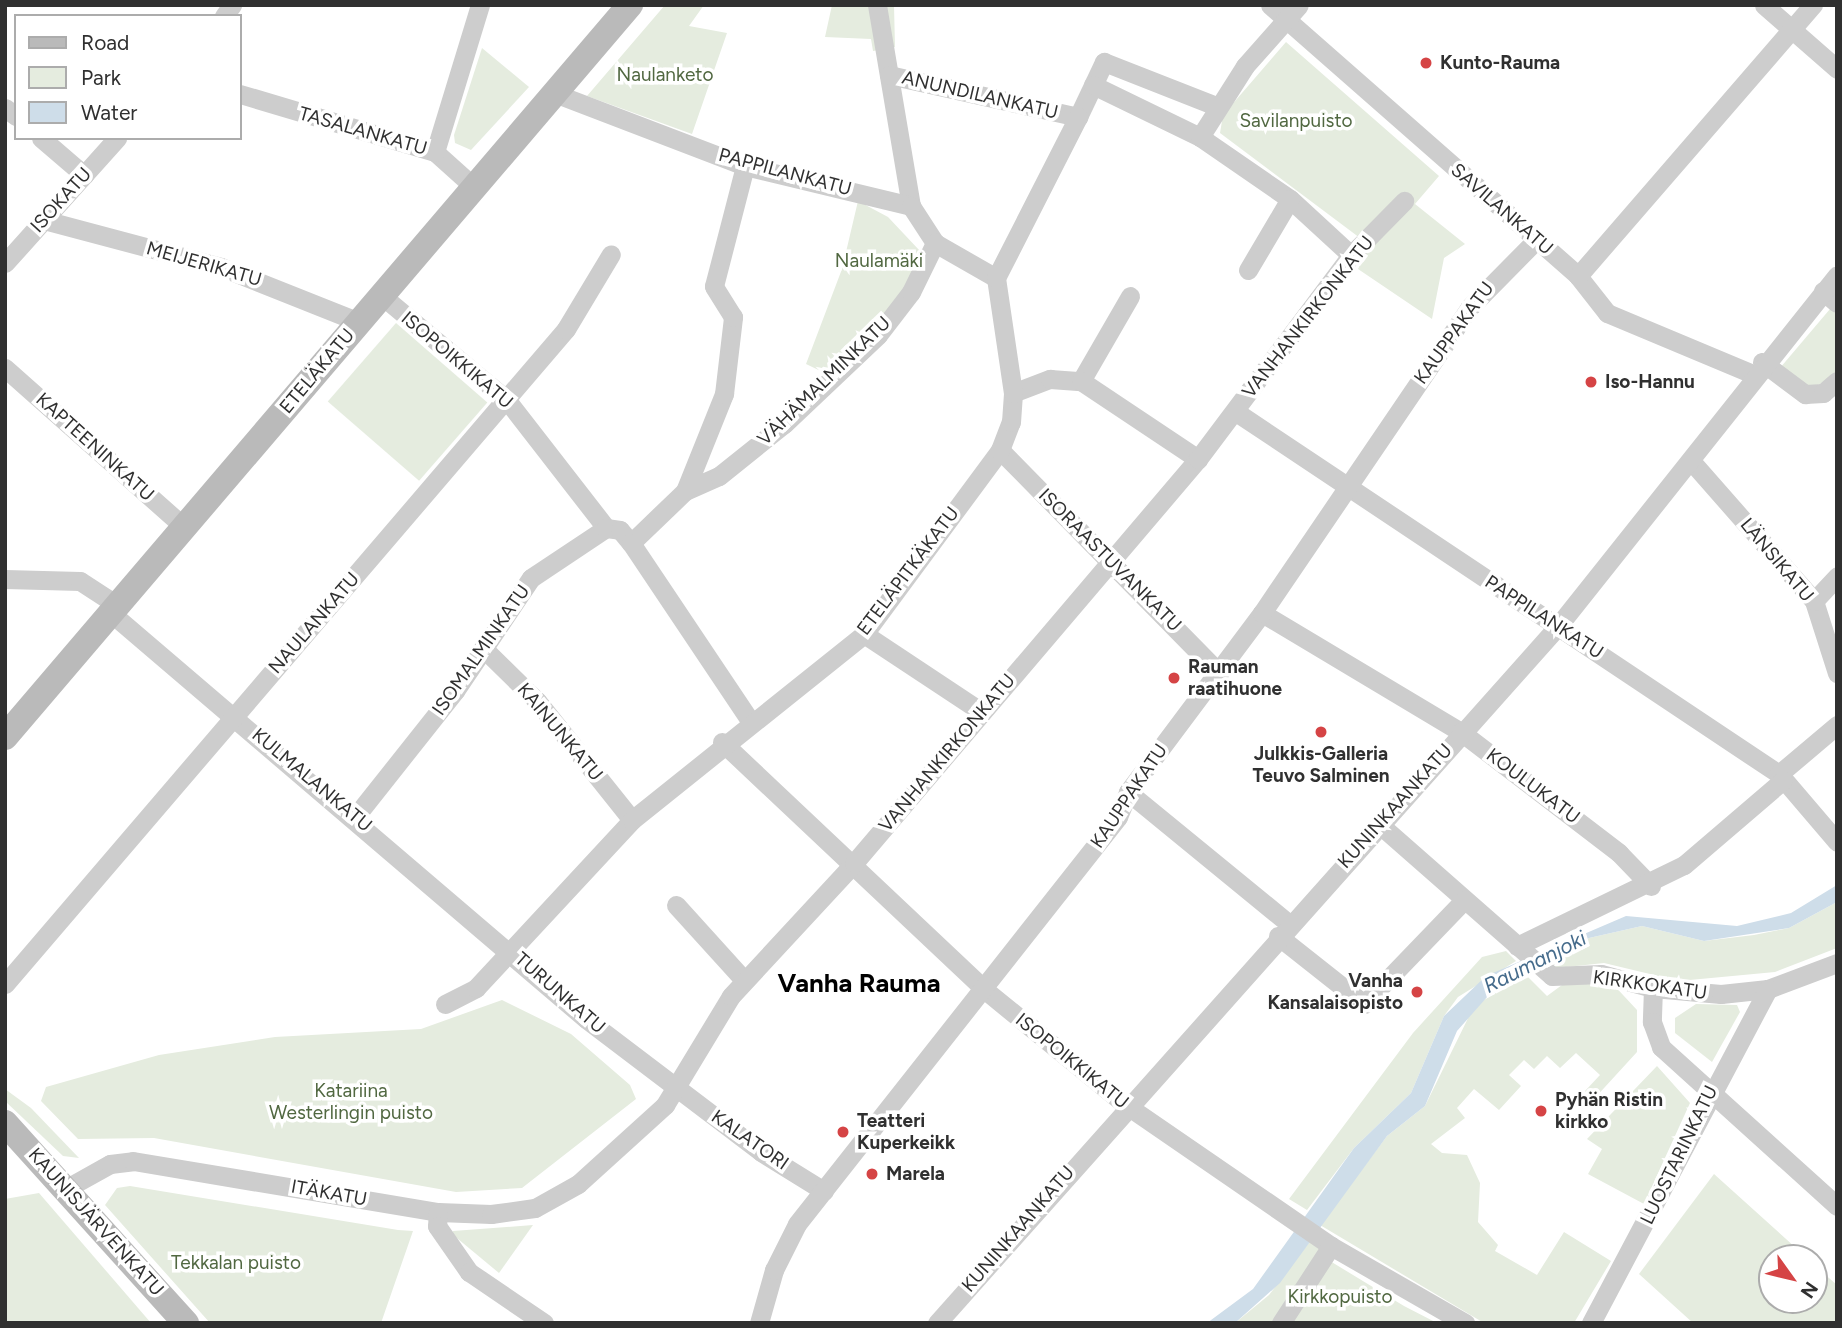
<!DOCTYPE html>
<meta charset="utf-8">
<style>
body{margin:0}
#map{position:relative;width:1842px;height:1328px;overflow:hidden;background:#fff;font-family:Figtree,sans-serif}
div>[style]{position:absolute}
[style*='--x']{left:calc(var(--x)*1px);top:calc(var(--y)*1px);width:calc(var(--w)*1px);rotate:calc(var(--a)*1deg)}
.green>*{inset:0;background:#e5ecdf;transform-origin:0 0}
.water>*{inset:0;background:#cedde9}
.pier>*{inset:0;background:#fff}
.minor>*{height:19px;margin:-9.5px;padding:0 9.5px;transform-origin:9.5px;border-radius:9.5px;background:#cdcdcd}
.secondary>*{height:26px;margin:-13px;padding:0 13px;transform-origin:13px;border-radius:13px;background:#bababa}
.dots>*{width:19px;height:19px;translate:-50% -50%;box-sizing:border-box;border:4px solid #fff;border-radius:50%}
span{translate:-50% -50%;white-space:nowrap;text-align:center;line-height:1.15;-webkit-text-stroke:7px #fff;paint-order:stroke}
.poi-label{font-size:19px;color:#303030;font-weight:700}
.left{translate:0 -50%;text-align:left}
.right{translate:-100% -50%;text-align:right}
.park-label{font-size:19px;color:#516841}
.street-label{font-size:19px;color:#303030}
.water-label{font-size:21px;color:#456b8b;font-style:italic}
.district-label{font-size:26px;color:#000;font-weight:700}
.frame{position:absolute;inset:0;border:7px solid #303030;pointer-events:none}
.legend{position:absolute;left:14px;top:14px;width:228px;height:126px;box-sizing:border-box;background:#fff;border:2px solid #acacac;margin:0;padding:9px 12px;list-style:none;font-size:21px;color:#303030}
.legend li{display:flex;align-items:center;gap:14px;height:35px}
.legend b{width:35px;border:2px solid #acacac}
.north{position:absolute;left:1758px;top:1244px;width:70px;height:70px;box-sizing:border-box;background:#fff;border:2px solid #acacac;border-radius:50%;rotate:124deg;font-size:19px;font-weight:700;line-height:28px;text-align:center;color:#303030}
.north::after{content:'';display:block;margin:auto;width:24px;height:32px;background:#d54445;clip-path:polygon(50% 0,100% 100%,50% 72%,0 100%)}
</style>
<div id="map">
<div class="green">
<div style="clip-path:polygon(665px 5px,704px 5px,689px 26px,727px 33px,692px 134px,587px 96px)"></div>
<div style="clip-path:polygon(832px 5px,894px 5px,895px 47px,873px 51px,871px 39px,825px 37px)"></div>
<div style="clip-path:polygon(1286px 42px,1439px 176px,1415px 204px,1465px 244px,1444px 258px,1432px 319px,1358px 269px,1368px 244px,1220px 133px,1223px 115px)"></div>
<div style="clip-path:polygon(482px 48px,529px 87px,471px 150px,455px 143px,454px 135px)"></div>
<div style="clip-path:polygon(858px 201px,888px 217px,920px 251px,902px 300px,831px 376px,806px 364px,842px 269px)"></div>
<div style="clip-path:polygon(1830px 309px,1837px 314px,1837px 374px,1811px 389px,1780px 368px)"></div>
<div style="left:396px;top:323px;width:121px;height:104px;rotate:41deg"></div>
<div style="clip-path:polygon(1837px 902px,1837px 948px,1775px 972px,1679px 981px,1604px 963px,1557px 968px,1548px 960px,1589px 938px,1642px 926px,1704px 941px,1754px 935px,1789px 928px)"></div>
<div style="clip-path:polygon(1506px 951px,1516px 961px,1458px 997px,1444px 1016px,1411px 1093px,1354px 1148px,1307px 1210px,1289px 1199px,1413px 1033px,1482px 957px)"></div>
<div style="clip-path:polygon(1526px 975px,1547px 996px,1562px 985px,1610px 981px,1637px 1010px,1637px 1052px,1594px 1099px,1585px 1091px,1600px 1075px,1576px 1053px,1560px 1068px,1547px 1056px,1534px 1069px,1524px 1060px,1509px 1075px,1521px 1086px,1499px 1110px,1474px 1089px,1457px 1108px,1465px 1118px,1431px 1144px,1442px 1153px,1467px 1155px,1480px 1183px,1478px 1222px,1498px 1245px,1495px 1251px,1537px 1275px,1564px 1232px,1611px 1261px,1574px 1323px,1484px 1323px,1320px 1225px,1387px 1136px,1425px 1106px,1474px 1006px)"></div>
<div style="clip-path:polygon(502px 1000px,571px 1034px,630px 1085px,636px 1099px,522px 1188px,456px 1192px,154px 1138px,78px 1139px,41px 1101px,46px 1087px,159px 1055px,275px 1037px,421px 1029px)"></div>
<div style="clip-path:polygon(1696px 1004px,1737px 1005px,1740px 1012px,1712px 1062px,1675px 1033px,1675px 1018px)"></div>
<div style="clip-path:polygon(1657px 1066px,1690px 1103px,1644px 1204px,1588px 1174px,1602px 1149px,1587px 1139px)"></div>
<div style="clip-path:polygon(5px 1089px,31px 1108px,79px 1158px,63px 1156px,5px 1101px)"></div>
<div style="clip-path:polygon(1714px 1174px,1807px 1258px,1772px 1258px,1772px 1300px,1814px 1300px,1814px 1265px,1837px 1285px,1837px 1323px,1693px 1323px,1639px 1274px)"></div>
<div style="clip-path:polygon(130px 1186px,398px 1230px,413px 1231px,381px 1323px,210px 1323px,105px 1205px,117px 1188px)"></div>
<div style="clip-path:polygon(39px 1193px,151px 1323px,5px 1323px,5px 1199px)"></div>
<div style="clip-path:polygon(533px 1225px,499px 1273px,452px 1234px,453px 1231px)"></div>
<div style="clip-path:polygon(1311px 1240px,1324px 1249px,1274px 1323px,1235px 1323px,1269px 1295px)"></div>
<div style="clip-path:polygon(1330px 1261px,1404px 1306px,1437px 1323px,1290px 1323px)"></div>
</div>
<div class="water">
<div style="clip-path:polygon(1837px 885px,1837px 902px,1789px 928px,1704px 941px,1642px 926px,1589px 938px,1488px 996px,1457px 1031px,1425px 1106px,1387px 1136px,1280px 1283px,1235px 1323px,1207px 1323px,1253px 1289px,1354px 1148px,1411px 1093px,1444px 1016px,1486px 976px,1626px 916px,1737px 926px,1791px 913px)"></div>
</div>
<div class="pier">
<div style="clip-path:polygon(1798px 5px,1837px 5px,1837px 18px,1826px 30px)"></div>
</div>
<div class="minor">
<div style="--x:877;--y:5;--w:204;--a:80.4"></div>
<div style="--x:1270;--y:5;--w:410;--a:41.3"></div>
<div style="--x:1578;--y:276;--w:47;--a:51.9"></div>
<div style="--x:1607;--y:313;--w:160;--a:22.7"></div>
<div style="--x:1764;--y:5;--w:97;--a:41.2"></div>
<div style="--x:224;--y:16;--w:14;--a:-54"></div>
<div style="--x:889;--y:75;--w:194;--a:12.5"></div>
<div style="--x:1078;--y:117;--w:61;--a:-64.7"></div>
<div style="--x:1104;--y:62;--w:120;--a:21.4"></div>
<div style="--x:1093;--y:85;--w:119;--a:25.9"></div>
<div style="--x:1200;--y:137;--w:109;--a:34.6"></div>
<div style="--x:1290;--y:199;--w:83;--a:42.6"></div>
<div style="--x:554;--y:93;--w:204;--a:20.9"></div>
<div style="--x:745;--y:166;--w:171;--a:13.5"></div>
<div style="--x:911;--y:206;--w:44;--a:57"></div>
<div style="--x:935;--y:243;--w:70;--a:29.8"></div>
<div style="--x:240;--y:94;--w:203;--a:16.6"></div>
<div style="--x:435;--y:152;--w:52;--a:41.9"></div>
<div style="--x:5;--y:108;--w:14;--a:36"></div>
<div style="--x:1200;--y:137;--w:84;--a:-57.6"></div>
<div style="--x:1245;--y:66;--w:81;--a:-48.5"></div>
<div style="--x:41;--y:138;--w:57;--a:40.7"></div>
<div style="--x:435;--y:152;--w:154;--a:-73"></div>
<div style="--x:44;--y:220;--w:183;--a:14.9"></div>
<div style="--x:221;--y:267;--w:149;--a:21.7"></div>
<div style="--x:5;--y:263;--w:168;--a:-48.1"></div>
<div style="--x:1248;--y:270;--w:82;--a:-59.4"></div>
<div style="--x:1578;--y:276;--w:359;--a:-49.1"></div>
<div style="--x:1823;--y:291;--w:18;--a:41"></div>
<div style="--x:381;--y:295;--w:163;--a:39.8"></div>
<div style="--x:506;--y:399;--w:163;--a:52.2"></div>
<div style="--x:1762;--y:362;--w:54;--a:36.7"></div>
<div style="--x:1805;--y:394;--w:18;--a:-3"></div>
<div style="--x:1823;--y:393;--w:18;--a:-41"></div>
<div style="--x:5;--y:368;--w:239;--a:41.6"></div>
<div style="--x:1081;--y:381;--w:98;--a:-60"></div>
<div style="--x:1013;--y:393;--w:40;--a:-21"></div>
<div style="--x:1050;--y:379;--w:31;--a:4"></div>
<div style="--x:1081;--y:381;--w:141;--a:33.7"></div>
<div style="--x:1236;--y:412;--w:653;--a:33.69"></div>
<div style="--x:1779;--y:774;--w:89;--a:49.5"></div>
<div style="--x:1000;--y:450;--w:313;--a:45.5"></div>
<div style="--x:1692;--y:462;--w:185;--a:48.7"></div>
<div style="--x:1814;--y:601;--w:76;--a:72.3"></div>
<div style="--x:685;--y:491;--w:37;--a:-24"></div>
<div style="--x:719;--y:476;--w:83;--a:-38.7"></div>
<div style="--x:784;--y:424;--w:129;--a:-43.4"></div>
<div style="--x:878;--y:335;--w:54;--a:-52.5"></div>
<div style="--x:911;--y:292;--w:55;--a:-63.9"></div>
<div style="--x:631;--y:543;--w:75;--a:-43.9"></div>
<div style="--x:685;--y:491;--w:105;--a:-68.1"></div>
<div style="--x:724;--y:394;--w:78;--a:-83.3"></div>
<div style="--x:733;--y:317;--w:36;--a:-122"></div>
<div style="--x:714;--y:286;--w:124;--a:-75.5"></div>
<div style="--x:5;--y:579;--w:75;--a:1.5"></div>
<div style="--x:80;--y:581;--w:44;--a:33"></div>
<div style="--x:1814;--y:601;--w:34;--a:-47"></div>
<div style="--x:111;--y:613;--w:625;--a:40.52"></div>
<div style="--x:586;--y:1019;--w:220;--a:37.2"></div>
<div style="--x:761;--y:1152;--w:74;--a:31.8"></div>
<div style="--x:1262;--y:613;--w:232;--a:30.9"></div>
<div style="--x:1461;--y:732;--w:199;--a:37.4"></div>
<div style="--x:1619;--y:853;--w:46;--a:45.9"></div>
<div style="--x:864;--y:634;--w:141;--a:33.5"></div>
<div style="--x:483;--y:648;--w:76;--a:44.5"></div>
<div style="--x:537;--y:701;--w:152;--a:51.4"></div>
<div style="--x:722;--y:742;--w:361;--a:43.3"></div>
<div style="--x:985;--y:990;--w:182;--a:39.2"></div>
<div style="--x:1126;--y:1105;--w:249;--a:34.5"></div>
<div style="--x:1331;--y:1246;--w:155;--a:29.9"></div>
<div style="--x:1779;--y:774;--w:76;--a:-40.2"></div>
<div style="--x:1128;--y:792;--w:208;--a:39.3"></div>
<div style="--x:355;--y:817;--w:161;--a:-51.6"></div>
<div style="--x:455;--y:691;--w:136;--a:-56.1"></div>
<div style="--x:531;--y:578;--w:90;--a:-33.7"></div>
<div style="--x:606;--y:528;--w:14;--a:8"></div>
<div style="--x:620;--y:530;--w:17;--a:50"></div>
<div style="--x:631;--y:543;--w:214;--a:56.2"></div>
<div style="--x:1379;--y:824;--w:230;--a:41.3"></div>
<div style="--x:1552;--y:976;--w:49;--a:-2.3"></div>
<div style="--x:1601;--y:974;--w:54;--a:15.1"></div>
<div style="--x:1653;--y:988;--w:68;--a:5"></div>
<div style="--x:1721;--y:994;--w:47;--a:-6.1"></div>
<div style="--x:1768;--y:989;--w:74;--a:-20.6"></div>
<div style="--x:676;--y:905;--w:101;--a:47.8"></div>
<div style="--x:1278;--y:936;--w:110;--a:38.3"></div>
<div style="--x:1364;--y:1004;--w:144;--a:-46.1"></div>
<div style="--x:1517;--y:946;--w:186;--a:-25.9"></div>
<div style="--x:1684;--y:865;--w:130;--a:-40.6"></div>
<div style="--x:5;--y:984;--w:862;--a:-49.42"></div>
<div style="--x:566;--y:329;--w:87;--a:-59"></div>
<div style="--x:1653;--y:988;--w:34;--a:92"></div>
<div style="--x:1652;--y:1022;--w:27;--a:70"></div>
<div style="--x:1661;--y:1047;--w:237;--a:42.1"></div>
<div style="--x:445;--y:1004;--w:35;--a:-27"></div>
<div style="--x:476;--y:988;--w:229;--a:-47.1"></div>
<div style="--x:632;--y:820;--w:297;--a:-38.7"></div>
<div style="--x:864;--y:634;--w:229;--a:-53.5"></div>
<div style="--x:1000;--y:450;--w:30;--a:-69"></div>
<div style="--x:1011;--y:422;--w:29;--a:-86"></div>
<div style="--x:1013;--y:393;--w:116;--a:-98.4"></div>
<div style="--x:996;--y:278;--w:181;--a:-63"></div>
<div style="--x:67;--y:1188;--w:49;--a:-29.2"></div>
<div style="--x:110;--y:1164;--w:23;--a:-7"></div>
<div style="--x:133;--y:1161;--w:309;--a:9.5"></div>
<div style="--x:438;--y:1212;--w:53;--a:2.2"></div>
<div style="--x:491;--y:1214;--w:44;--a:-7.8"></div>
<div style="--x:535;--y:1208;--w:49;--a:-29.2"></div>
<div style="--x:578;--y:1184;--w:118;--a:-42.2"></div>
<div style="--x:665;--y:1105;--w:127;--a:-58.8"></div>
<div style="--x:731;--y:996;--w:181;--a:-47.2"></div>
<div style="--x:854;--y:863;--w:531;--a:-49.59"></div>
<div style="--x:1198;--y:459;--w:255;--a:-53.1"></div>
<div style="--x:1351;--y:255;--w:76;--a:-45.5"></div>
<div style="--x:438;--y:1212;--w:14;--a:94"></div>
<div style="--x:437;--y:1226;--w:56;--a:55.2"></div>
<div style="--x:469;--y:1272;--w:91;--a:34.2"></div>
<div style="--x:759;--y:1323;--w:55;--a:-74.2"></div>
<div style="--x:774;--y:1270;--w:51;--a:-63.4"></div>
<div style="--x:797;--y:1224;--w:518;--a:-51.74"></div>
<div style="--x:1118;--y:817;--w:27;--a:-68"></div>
<div style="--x:1128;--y:792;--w:224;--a:-53.2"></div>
<div style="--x:1262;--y:613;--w:370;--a:-55.8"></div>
<div style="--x:1470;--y:307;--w:94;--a:-45.4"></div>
<div style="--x:937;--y:1323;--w:934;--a:-48.3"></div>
<div style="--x:1558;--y:626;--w:448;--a:-51.5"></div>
<div style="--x:1281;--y:1323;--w:92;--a:-57"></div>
<div style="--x:1591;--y:1323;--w:378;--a:-62.1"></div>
</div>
<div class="secondary">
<div style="--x:5;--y:737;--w:963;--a:-49.51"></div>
<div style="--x:5;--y:1123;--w:270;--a:47.9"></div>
</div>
<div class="dots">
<div style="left:1426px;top:63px;background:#d54445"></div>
<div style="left:1591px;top:382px;background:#d54445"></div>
<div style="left:1174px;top:678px;background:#d54445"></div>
<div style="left:1321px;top:732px;background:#d54445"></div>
<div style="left:1417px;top:992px;background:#d54445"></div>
<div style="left:1541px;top:1111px;background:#d54445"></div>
<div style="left:843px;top:1132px;background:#d54445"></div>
<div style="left:872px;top:1174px;background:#d54445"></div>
</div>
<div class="poi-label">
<span class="left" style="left:1440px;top:63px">Kunto-Rauma</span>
<span class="left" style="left:1605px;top:382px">Iso-Hannu</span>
<span class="left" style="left:1188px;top:678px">Rauman<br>raatihuone</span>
<span style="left:1321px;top:765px">Julkkis-Galleria<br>Teuvo Salminen</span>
<span class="right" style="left:1403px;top:992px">Vanha<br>Kansalaisopisto</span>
<span class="left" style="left:1555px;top:1111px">Pyhän Ristin<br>kirkko</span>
<span class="left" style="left:857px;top:1132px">Teatteri<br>Kuperkeikk</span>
<span class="left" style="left:886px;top:1174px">Marela</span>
</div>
<div class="park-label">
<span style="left:665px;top:75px">Naulanketo</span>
<span style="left:1296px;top:121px">Savilanpuisto</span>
<span style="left:879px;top:261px">Naulamäki</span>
<span style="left:351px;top:1102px">Katariina<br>Westerlingin puisto</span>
<span style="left:236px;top:1263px">Tekkalan puisto</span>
<span style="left:1340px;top:1297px">Kirkkopuisto</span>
</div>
<div class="street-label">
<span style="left:980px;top:95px;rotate:13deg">ANUNDILANKATU</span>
<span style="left:363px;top:131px;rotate:16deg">TASALANKATU</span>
<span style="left:785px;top:172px;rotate:15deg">PAPPILANKATU</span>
<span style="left:61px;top:200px;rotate:-48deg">ISOKATU</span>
<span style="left:1502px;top:209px;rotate:41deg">SAVILANKATU</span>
<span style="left:204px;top:264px;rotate:16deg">MEIJERIKATU</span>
<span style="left:1308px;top:317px;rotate:-52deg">VANHANKIRKONKATU</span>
<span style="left:1454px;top:333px;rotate:-54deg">KAUPPAKATU</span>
<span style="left:457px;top:360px;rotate:40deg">ISOPOIKKIKATU</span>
<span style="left:317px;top:371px;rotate:-50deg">ETELÄKATU</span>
<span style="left:824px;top:381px;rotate:-44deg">VÄHÄMALMINKATU</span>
<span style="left:95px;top:447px;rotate:42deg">KAPTEENINKATU</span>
<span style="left:1110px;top:560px;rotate:45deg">ISORAASTUVANKATU</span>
<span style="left:1777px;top:560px;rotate:50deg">LÄNSIKATU</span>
<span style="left:908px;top:571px;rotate:-53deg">ETELÄPITKÄKATU</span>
<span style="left:1544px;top:617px;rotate:33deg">PAPPILANKATU</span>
<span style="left:314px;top:623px;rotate:-49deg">NAULANKATU</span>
<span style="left:481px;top:650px;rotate:-55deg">ISOMALMINKATU</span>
<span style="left:560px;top:732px;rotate:50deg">KAINUNKATU</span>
<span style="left:947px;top:753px;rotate:-50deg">VANHANKIRKONKATU</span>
<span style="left:312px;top:780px;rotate:40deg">KULMALANKATU</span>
<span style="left:1533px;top:786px;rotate:37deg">KOULUKATU</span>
<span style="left:1129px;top:796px;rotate:-56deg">KAUPPAKATU</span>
<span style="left:1395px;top:806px;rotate:-48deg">KUNINKAANKATU</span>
<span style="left:1650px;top:985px;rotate:8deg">KIRKKOKATU</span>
<span style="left:560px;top:993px;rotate:41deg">TURUNKATU</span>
<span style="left:1072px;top:1061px;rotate:39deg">ISOPOIKKIKATU</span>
<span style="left:750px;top:1140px;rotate:35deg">KALATORI</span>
<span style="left:1679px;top:1155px;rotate:-64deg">LUOSTARINKATU</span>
<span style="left:329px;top:1193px;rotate:10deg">ITÄKATU</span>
<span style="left:96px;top:1222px;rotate:48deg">KAUNISJÄRVENKATU</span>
<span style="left:1018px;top:1229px;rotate:-49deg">KUNINKAANKATU</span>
</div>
<div class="water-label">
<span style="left:1535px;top:962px;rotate:-27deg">Raumanjoki</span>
</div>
<div class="district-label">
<span style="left:859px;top:984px">Vanha Rauma</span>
</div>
<div class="frame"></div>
<ul class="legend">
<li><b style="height:9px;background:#bababa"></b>Road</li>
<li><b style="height:19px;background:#e5ecdf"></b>Park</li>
<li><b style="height:19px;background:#cedde9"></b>Water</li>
</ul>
<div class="north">N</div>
</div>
